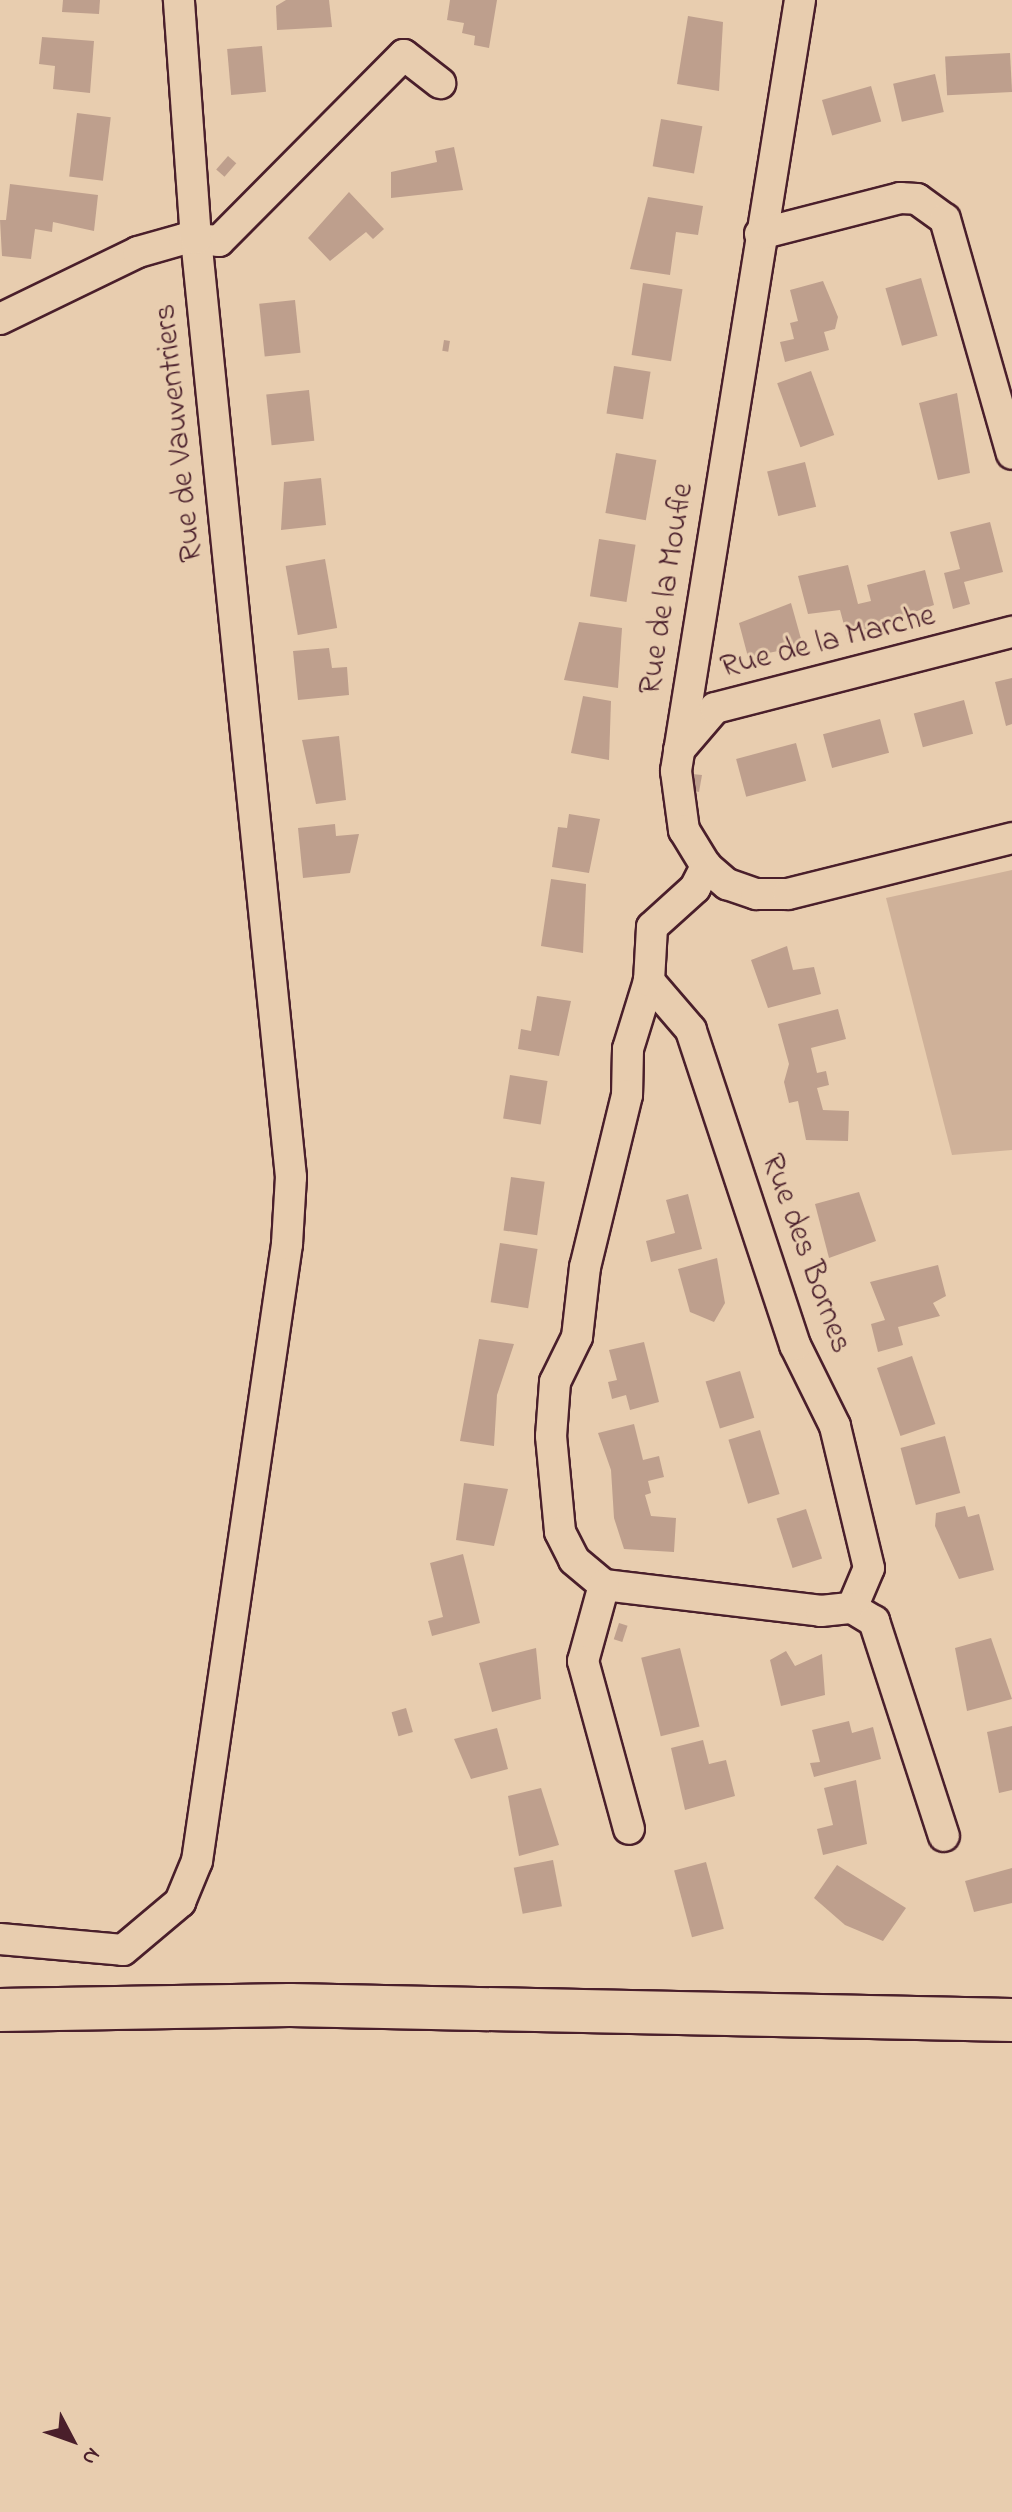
<!DOCTYPE html>
<style>
body{margin:0}
#map{position:relative;width:1012px;height:2512px;overflow:hidden;background:#e8cdaf;font-family:"Indie Flower",sans-serif}
div>[style]{position:absolute}
[style*='--x']{left:calc(var(--x)*1px);top:calc(var(--y)*1px);width:calc(var(--w)*1px);rotate:calc(var(--a)*1deg)}
.green>*{inset:0;background:#cfb199}
.building>*{inset:0;background:#be9f8d;transform-origin:0 0}
.roads{filter:drop-shadow(2px 0 #4a1f2b) drop-shadow(-2px 0 #4a1f2b) drop-shadow(0 2px #4a1f2b) drop-shadow(0 -2px #4a1f2b)}
.street>*{height:30px;margin:-15px;padding:0 15px;transform-origin:15px;border-radius:15px;background:#e8cdaf}
.secondary>*{height:42px;margin:-21px;padding:0 21px;transform-origin:21px;border-radius:21px;background:#e8cdaf}
span{translate:-50% -50%;white-space:nowrap;text-align:center;line-height:1.15;-webkit-text-stroke:6px #e8cdaf;paint-order:stroke}
.street-label{font-size:32px;color:#4a1f2b}
.north{position:absolute;left:32px;top:2400px;width:80px;height:80px;-webkit-text-stroke:6px #e8cdaf;paint-order:stroke;rotate:131deg;font-size:22px;font-weight:700;line-height:32px;text-align:center;color:#4a1f2b}
.north::after{content:'';display:block;margin:auto;width:28px;height:36px;background:#4a1f2b;clip-path:polygon(50% 0,100% 100%,50% 72%,0 100%)}
</style>
<div id="map">
<div class="green">
<div style="clip-path:polygon(1012px 870px,1012px 1150px,952px 1155px,886px 898px)"></div>
</div>
<div class="building">
<div style="clip-path:polygon(63px 0,100px 0,99px 14px,62px 12px)"></div>
<div style="clip-path:polygon(286px 0,329px 0,332px 27px,277px 30px,276px 6px)"></div>
<div style="clip-path:polygon(450px 0,497px 0,489px 48px,474px 45px,475px 36px,462px 33px,464px 23px,447px 20px)"></div>
<div style="clip-path:polygon(688px 16px,723px 22px,719px 91px,677px 84px)"></div>
<div style="clip-path:polygon(42px 37px,94px 41px,90px 93px,53px 89px,55px 66px,39px 64px)"></div>
<div style="left:262px;top:46px;width:46px;height:35px;rotate:85deg"></div>
<div style="left:1010px;top:53px;width:39px;height:65px;rotate:87deg"></div>
<div style="left:935px;top:74px;width:39px;height:43px;rotate:77deg"></div>
<div style="left:871px;top:86px;width:37px;height:51px;rotate:74deg"></div>
<div style="left:77px;top:113px;width:34px;height:64px;rotate:7deg"></div>
<div style="left:661px;top:119px;width:42px;height:48px;rotate:10deg"></div>
<div style="clip-path:polygon(454px 147px,463px 190px,391px 198px,391px 172px,437px 162px,435px 151px)"></div>
<div style="left:228px;top:156px;width:11px;height:18px;rotate:41deg"></div>
<div style="clip-path:polygon(10px 184px,98px 195px,94px 231px,53px 222px,52px 232px,35px 229px,31px 259px,2px 256px,0 220px,6px 220px)"></div>
<div style="clip-path:polygon(349px 192px,384px 229px,373px 239px,366px 232px,330px 261px,308px 238px)"></div>
<div style="clip-path:polygon(648px 197px,703px 206px,698px 235px,676px 232px,670px 275px,630px 269px)"></div>
<div style="left:921px;top:278px;width:60px;height:37px;rotate:74deg"></div>
<div style="clip-path:polygon(823px 281px,838px 317px,835px 329px,824px 332px,829px 350px,785px 362px,780px 342px,794px 339px,790px 323px,798px 321px,790px 290px)"></div>
<div style="left:643px;top:283px;width:40px;height:73px;rotate:9deg"></div>
<div style="left:295px;top:300px;width:53px;height:36px;rotate:84deg"></div>
<div style="left:444px;top:340px;width:6px;height:11px;rotate:9deg"></div>
<div style="left:614px;top:366px;width:37px;height:48px;rotate:9deg"></div>
<div style="left:811px;top:371px;width:68px;height:36px;rotate:70deg"></div>
<div style="left:309px;top:390px;width:51px;height:43px;rotate:84deg"></div>
<div style="clip-path:polygon(957px 393px,970px 473px,938px 480px,919px 403px)"></div>
<div style="left:616px;top:453px;width:41px;height:61px;rotate:10deg"></div>
<div style="left:805px;top:462px;width:46px;height:39px;rotate:76deg"></div>
<div style="clip-path:polygon(321px 478px,326px 525px,281px 530px,284px 482px)"></div>
<div style="clip-path:polygon(990px 522px,1003px 572px,964px 582px,970px 604px,953px 609px,944px 573px,960px 569px,950px 532px)"></div>
<div style="left:599px;top:539px;width:37px;height:58px;rotate:9deg"></div>
<div style="left:325px;top:559px;width:70px;height:40px;rotate:80deg"></div>
<div style="clip-path:polygon(848px 565px,858px 604px,871px 601px,867px 585px,925px 570px,934px 605px,847px 636px,840px 610px,808px 614px,798px 576px)"></div>
<div style="clip-path:polygon(791px 603px,803px 646px,748px 657px,739px 623px)"></div>
<div style="clip-path:polygon(579px 622px,622px 628px,618px 688px,564px 680px)"></div>
<div style="clip-path:polygon(329px 648px,332px 668px,347px 667px,349px 695px,298px 700px,293px 651px)"></div>
<div style="clip-path:polygon(1012px 678px,1012px 724px,1006px 726px,995px 682px)"></div>
<div style="clip-path:polygon(583px 696px,611px 701px,609px 760px,571px 753px)"></div>
<div style="left:964px;top:700px;width:35px;height:52px;rotate:75deg"></div>
<div style="left:880px;top:719px;width:35px;height:59px;rotate:75deg"></div>
<div style="clip-path:polygon(339px 736px,346px 800px,316px 804px,302px 740px)"></div>
<div style="left:796px;top:743px;width:39px;height:62px;rotate:75deg"></div>
<div style="clip-path:polygon(692px 774px,702px 775px,699px 792px,690px 790px)"></div>
<div style="clip-path:polygon(569px 814px,600px 819px,589px 873px,552px 867px,558px 827px,567px 828px)"></div>
<div style="clip-path:polygon(335px 824px,336px 836px,359px 834px,350px 873px,303px 878px,298px 828px)"></div>
<div style="clip-path:polygon(551px 879px,586px 884px,583px 953px,541px 946px)"></div>
<div style="clip-path:polygon(787px 946px,793px 970px,814px 967px,821px 994px,768px 1008px,751px 960px)"></div>
<div style="clip-path:polygon(537px 996px,571px 1001px,559px 1056px,518px 1049px,521px 1029px,531px 1031px)"></div>
<div style="clip-path:polygon(838px 1009px,846px 1039px,811px 1048px,817px 1073px,826px 1071px,829px 1085px,817px 1088px,823px 1110px,849px 1111px,848px 1141px,806px 1140px,798px 1101px,789px 1103px,784px 1082px,789px 1064px,778px 1024px)"></div>
<div style="left:510px;top:1075px;width:38px;height:44px;rotate:9deg"></div>
<div style="left:511px;top:1177px;width:34px;height:54px;rotate:8deg"></div>
<div style="clip-path:polygon(859px 1192px,876px 1241px,829px 1258px,815px 1204px)"></div>
<div style="clip-path:polygon(688px 1194px,702px 1249px,651px 1262px,646px 1241px,675px 1233px,666px 1200px)"></div>
<div style="left:500px;top:1243px;width:38px;height:60px;rotate:9deg"></div>
<div style="clip-path:polygon(717px 1258px,725px 1303px,714px 1322px,690px 1312px,678px 1269px)"></div>
<div style="clip-path:polygon(938px 1265px,946px 1296px,933px 1303px,940px 1316px,898px 1327px,903px 1345px,878px 1352px,871px 1324px,885px 1320px,870px 1282px)"></div>
<div style="clip-path:polygon(479px 1339px,514px 1344px,497px 1395px,494px 1446px,460px 1441px)"></div>
<div style="clip-path:polygon(644px 1342px,659px 1402px,630px 1410px,626px 1395px,612px 1399px,608px 1382px,617px 1380px,609px 1350px)"></div>
<div style="left:912px;top:1356px;width:72px;height:37px;rotate:71deg"></div>
<div style="left:740px;top:1371px;width:49px;height:36px;rotate:73deg"></div>
<div style="clip-path:polygon(634px 1424px,643px 1460px,659px 1456px,664px 1477px,648px 1481px,651px 1493px,645px 1495px,651px 1516px,676px 1518px,674px 1552px,624px 1549px,614px 1518px,611px 1470px,598px 1433px)"></div>
<div style="left:760px;top:1430px;width:67px;height:33px;rotate:73deg"></div>
<div style="left:945px;top:1436px;width:59px;height:46px;rotate:75deg"></div>
<div style="clip-path:polygon(464px 1483px,508px 1489px,494px 1546px,456px 1540px)"></div>
<div style="clip-path:polygon(965px 1506px,968px 1517px,979px 1514px,994px 1570px,959px 1579px,935px 1526px,936px 1513px)"></div>
<div style="left:806px;top:1509px;width:52px;height:31px;rotate:72deg"></div>
<div style="clip-path:polygon(463px 1554px,480px 1623px,432px 1636px,428px 1621px,443px 1617px,430px 1563px)"></div>
<div style="left:619px;top:1623px;width:9px;height:17px;rotate:18deg"></div>
<div style="clip-path:polygon(991px 1638px,1012px 1699px,967px 1711px,955px 1648px)"></div>
<div style="clip-path:polygon(536px 1648px,541px 1699px,492px 1712px,479px 1663px)"></div>
<div style="left:680px;top:1648px;width:81px;height:40px;rotate:76deg"></div>
<div style="clip-path:polygon(786px 1651px,795px 1666px,822px 1654px,825px 1695px,781px 1706px,770px 1660px)"></div>
<div style="left:406px;top:1708px;width:25px;height:15px;rotate:74deg"></div>
<div style="clip-path:polygon(849px 1721px,852px 1733px,873px 1727px,881px 1759px,814px 1777px,810px 1763px,820px 1762px,812px 1730px)"></div>
<div style="clip-path:polygon(1012px 1726px,1012px 1790px,999px 1793px,987px 1732px)"></div>
<div style="clip-path:polygon(497px 1728px,508px 1769px,471px 1779px,454px 1739px)"></div>
<div style="clip-path:polygon(703px 1740px,709px 1764px,726px 1760px,735px 1796px,685px 1810px,671px 1748px)"></div>
<div style="clip-path:polygon(856px 1780px,867px 1844px,823px 1855px,817px 1829px,833px 1825px,824px 1788px)"></div>
<div style="clip-path:polygon(541px 1788px,559px 1845px,519px 1856px,508px 1796px)"></div>
<div style="left:553px;top:1860px;width:47px;height:40px;rotate:79deg"></div>
<div style="left:706px;top:1862px;width:69px;height:33px;rotate:75deg"></div>
<div style="clip-path:polygon(837px 1865px,906px 1908px,883px 1941px,845px 1925px,814px 1898px)"></div>
<div style="clip-path:polygon(1012px 1868px,1012px 1903px,974px 1912px,965px 1881px)"></div>
</div>
<div class="roads">
<div class="street">
<div style="--x:800;--y:0;--w:781;--a:99.14"></div>
<div style="--x:676;--y:771;--w:60;--a:82.3"></div>
<div style="--x:684;--y:830;--w:42;--a:58.6"></div>
<div style="--x:706;--y:866;--w:28;--a:41"></div>
<div style="--x:727;--y:884;--w:31;--a:19"></div>
<div style="--x:756;--y:894;--w:32;--a:0"></div>
<div style="--x:788;--y:894;--w:231;--a:-14"></div>
<div style="--x:760;--y:234;--w:145;--a:-14.4"></div>
<div style="--x:900;--y:198;--w:17;--a:3"></div>
<div style="--x:917;--y:199;--w:34;--a:36"></div>
<div style="--x:945;--y:219;--w:244;--a:74.1"></div>
<div style="--x:0;--y:319;--w:153;--a:-25.9"></div>
<div style="--x:138;--y:252;--w:48;--a:-15.8"></div>
<div style="--x:184;--y:239;--w:35;--a:3"></div>
<div style="--x:219;--y:241;--w:262;--a:-45.2"></div>
<div style="--x:404;--y:55;--w:46;--a:37.9"></div>
<div style="--x:679;--y:750;--w:55;--a:-49.4"></div>
<div style="--x:715;--y:708;--w:307;--a:-14.4"></div>
<div style="--x:649;--y:981;--w:71;--a:107.2"></div>
<div style="--x:628;--y:1049;--w:46;--a:91.2"></div>
<div style="--x:627;--y:1095;--w:177;--a:103.7"></div>
<div style="--x:585;--y:1267;--w:70;--a:96.5"></div>
<div style="--x:577;--y:1337;--w:50;--a:116.1"></div>
<div style="--x:555;--y:1382;--w:54;--a:94.2"></div>
<div style="--x:551;--y:1436;--w:96;--a:84.6"></div>
<div style="--x:560;--y:1532;--w:31;--a:63"></div>
<div style="--x:574;--y:1560;--w:39;--a:40"></div>
<div style="--x:604;--y:1585;--w:219;--a:6.8"></div>
<div style="--x:821;--y:1611;--w:31;--a:-6"></div>
<div style="--x:852;--y:1608;--w:43;--a:-67"></div>
<div style="--x:869;--y:1568;--w:146;--a:-103.5"></div>
<div style="--x:835;--y:1426;--w:90;--a:-116.3"></div>
<div style="--x:795;--y:1345;--w:332;--a:-108.3"></div>
<div style="--x:691;--y:1030;--w:65;--a:-130.6"></div>
<div style="--x:649;--y:981;--w:54;--a:-86.8"></div>
<div style="--x:652;--y:927;--w:58;--a:-42.2"></div>
<div style="--x:695;--y:888;--w:25;--a:-63"></div>
<div style="--x:604;--y:1585;--w:79;--a:105.4"></div>
<div style="--x:583;--y:1661;--w:174;--a:74.7"></div>
<div style="--x:852;--y:1608;--w:26;--a:31"></div>
<div style="--x:874;--y:1621;--w:226;--a:72"></div>
<div style="--x:0;--y:1939;--w:123;--a:5.1"></div>
<div style="--x:123;--y:1950;--w:75;--a:-40.1"></div>
<div style="--x:180;--y:1902;--w:44;--a:-67.5"></div>
<div style="--x:197;--y:1861;--w:624;--a:-81.7"></div>
<div style="--x:287;--y:1244;--w:67;--a:-86.6"></div>
<div style="--x:291;--y:1177;--w:943;--a:-95.78"></div>
<div style="--x:196;--y:239;--w:240;--a:-94.1"></div>
</div>
<div class="secondary">
<div style="--x:0;--y:2010;--w:290;--a:-1"></div>
<div style="--x:290;--y:2005;--w:722;--a:1.19"></div>
</div>
</div>
<div class="street-label">
<span style="left:180px;top:433px;rotate:-96deg">Rue de Vauventriers</span>
<span style="left:668px;top:589px;rotate:-81deg">Rue de la Moufle</span>
<span style="left:828px;top:643px;rotate:-14deg">Rue de la Marche</span>
<span style="left:805px;top:1254px;rotate:70deg">Rue des Bornes</span>
</div>
<div class="north">N</div>
</div>
